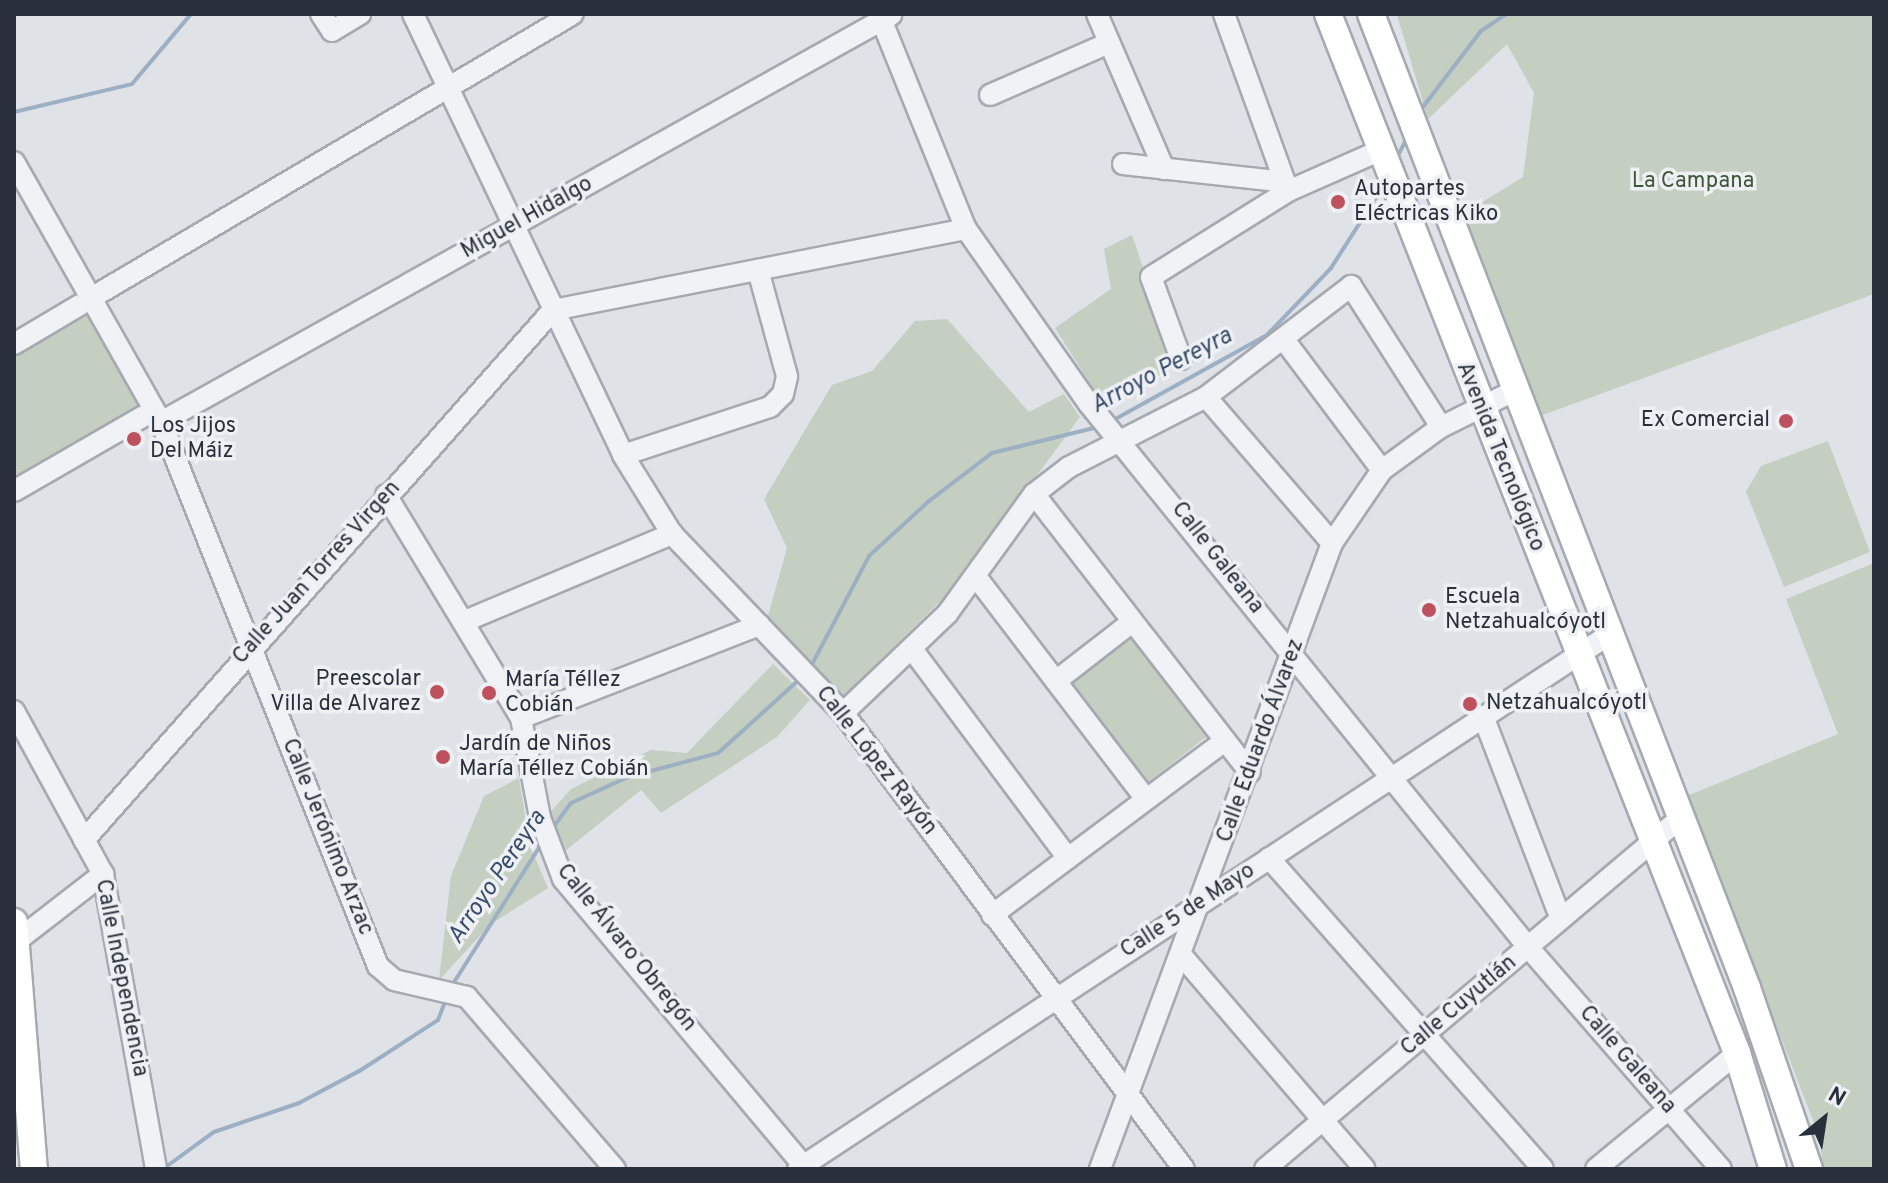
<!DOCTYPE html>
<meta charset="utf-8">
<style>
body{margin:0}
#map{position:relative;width:1888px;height:1183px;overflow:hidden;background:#dfe2e6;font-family:Overpass,sans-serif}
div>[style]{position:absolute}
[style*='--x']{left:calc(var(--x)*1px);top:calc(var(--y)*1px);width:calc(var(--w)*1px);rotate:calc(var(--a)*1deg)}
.green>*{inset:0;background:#c4cfc1;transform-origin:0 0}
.stream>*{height:4px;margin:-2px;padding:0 2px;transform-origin:2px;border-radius:2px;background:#9dafc3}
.roads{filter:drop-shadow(2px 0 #a5a9b0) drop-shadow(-2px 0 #a5a9b0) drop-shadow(0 2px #a5a9b0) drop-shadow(0 -2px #a5a9b0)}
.minor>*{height:20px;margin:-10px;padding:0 10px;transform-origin:10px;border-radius:10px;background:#f1f2f5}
.major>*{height:26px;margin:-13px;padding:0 13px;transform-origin:13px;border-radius:13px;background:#fff}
.dots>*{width:22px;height:22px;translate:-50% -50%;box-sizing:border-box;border:4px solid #eef0f4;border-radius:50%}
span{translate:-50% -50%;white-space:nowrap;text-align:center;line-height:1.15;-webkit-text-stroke:7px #eef0f4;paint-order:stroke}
.park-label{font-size:22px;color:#3d5638}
.poi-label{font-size:22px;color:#29303c}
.left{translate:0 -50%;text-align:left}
.right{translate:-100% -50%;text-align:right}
.street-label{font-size:22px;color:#29303c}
.water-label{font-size:24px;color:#384e6b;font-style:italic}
.frame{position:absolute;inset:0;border:16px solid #29303c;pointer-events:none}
.north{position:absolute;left:1784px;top:1079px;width:80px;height:80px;-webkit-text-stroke:6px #eef0f4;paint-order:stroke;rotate:30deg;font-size:22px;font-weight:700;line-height:32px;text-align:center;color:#29303c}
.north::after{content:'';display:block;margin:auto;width:28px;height:36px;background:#29303c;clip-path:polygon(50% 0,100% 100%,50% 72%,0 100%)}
</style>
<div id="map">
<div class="green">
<div style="clip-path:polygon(1874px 14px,1874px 294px,1540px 416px,1463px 214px,1523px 177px,1534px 93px,1507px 44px,1428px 119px,1397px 15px)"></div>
<div style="clip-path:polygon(1132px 235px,1176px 366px,1104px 406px,1055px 328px,1111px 289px,1104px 249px)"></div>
<div style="clip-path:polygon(83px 293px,152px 424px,14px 502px,14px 335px)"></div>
<div style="clip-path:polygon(947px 319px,1029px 412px,1064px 394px,1080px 417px,953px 589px,842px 697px,768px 616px,787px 548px,764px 499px,832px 385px,872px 371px,915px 321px)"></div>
<div style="clip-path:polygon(1828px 441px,1870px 552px,1784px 587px,1746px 492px,1761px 466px)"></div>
<div style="clip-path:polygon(1874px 563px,1874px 1169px,1824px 1169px,1818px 1133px,1687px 796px,1838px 734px,1786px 599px)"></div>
<div style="left:1129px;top:636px;width:127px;height:78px;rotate:52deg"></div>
<div style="clip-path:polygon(773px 664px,810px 700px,777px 737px,661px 813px,641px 790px,560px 855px,545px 818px,571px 789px,651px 750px,687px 753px)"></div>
<div style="clip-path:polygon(519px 778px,530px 846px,548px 888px,491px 924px,439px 980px,451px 876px,484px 796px)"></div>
</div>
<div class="stream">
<div style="--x:14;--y:112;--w:121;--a:-13.3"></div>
<div style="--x:132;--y:84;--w:92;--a:-49.9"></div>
<div style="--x:1419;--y:112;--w:102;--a:-52.6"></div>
<div style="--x:1481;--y:31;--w:30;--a:-34"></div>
<div style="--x:1396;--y:159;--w:24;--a:-62"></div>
<div style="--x:1110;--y:422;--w:179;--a:-29"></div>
<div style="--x:1267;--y:335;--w:93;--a:-46.3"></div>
<div style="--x:1331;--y:268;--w:98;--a:-57.4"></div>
<div style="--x:809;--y:670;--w:129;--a:-62.2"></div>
<div style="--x:869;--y:556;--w:81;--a:-42.5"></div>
<div style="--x:929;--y:501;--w:79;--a:-37.3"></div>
<div style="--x:992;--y:453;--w:109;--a:-13.8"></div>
<div style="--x:552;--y:829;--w:32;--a:-54"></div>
<div style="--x:571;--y:803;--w:63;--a:-24.5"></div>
<div style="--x:628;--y:777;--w:93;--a:-14.9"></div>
<div style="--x:718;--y:753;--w:110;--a:-42.1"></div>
<div style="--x:451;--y:987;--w:170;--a:-57.7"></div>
<div style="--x:163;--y:1169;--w:63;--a:-36"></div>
<div style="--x:214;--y:1132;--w:90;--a:-18.8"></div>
<div style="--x:299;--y:1103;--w:70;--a:-28"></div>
<div style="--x:361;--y:1070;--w:92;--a:-33"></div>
<div style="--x:438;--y:1020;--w:22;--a:-69"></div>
</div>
<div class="roads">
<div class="minor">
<div style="--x:321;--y:14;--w:20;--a:57"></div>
<div style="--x:332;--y:31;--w:33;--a:-31"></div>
<div style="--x:413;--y:14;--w:488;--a:64.5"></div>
<div style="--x:623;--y:455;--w:93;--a:58.2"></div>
<div style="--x:672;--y:534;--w:248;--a:46.3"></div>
<div style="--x:843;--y:713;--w:569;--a:53.21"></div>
<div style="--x:879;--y:14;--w:232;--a:68"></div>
<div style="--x:966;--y:229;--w:214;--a:54.9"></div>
<div style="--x:1089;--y:404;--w:698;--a:51.05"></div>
<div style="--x:1528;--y:947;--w:294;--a:49"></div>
<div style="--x:1097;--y:14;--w:169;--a:66.6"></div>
<div style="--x:1224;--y:14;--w:188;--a:70.1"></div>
<div style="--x:990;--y:95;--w:130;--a:-23.6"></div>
<div style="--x:14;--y:162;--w:299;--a:60.5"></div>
<div style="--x:161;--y:422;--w:586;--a:68.25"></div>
<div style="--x:378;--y:966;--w:21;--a:41"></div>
<div style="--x:394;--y:980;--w:75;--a:13.1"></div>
<div style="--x:467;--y:997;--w:227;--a:49.3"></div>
<div style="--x:1123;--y:164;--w:163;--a:6.3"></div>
<div style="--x:91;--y:298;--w:559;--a:-30.51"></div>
<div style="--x:553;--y:310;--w:421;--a:-11.1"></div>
<div style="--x:1285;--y:341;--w:161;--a:53.1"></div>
<div style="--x:14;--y:344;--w:77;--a:-30.6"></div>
<div style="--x:1181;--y:359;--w:87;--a:-110.1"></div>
<div style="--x:1151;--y:277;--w:162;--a:-32.1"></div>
<div style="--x:1288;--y:191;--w:102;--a:-23.8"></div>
<div style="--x:1206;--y:397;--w:193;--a:49.2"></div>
<div style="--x:161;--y:422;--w:836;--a:-29.14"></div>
<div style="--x:623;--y:455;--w:155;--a:-18.1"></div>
<div style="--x:770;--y:407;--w:18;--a:-45"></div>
<div style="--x:783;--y:394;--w:18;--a:-77"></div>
<div style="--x:787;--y:376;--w:110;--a:-105.3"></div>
<div style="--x:14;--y:491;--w:150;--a:-30"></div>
<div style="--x:1034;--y:494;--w:352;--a:52.2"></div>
<div style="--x:386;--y:495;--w:261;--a:58.8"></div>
<div style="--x:521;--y:718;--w:102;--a:79.2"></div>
<div style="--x:540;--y:818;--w:65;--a:69.3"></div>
<div style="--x:563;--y:879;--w:373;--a:50"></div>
<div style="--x:977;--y:578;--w:278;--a:52.6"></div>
<div style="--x:465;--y:621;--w:225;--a:-22.8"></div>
<div style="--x:912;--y:649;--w:261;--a:53.3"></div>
<div style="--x:1056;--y:681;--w:96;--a:-37.8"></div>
<div style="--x:14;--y:711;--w:186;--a:61.4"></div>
<div style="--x:103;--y:874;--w:300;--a:79.8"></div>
<div style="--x:843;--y:713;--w:144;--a:-43.6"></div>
<div style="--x:947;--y:614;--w:148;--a:-54.1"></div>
<div style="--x:1034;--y:494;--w:44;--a:-37.6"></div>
<div style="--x:1069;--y:467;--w:154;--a:-27.1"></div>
<div style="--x:1206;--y:397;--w:183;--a:-37.4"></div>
<div style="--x:1351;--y:286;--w:167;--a:57.4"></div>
<div style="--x:1483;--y:716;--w:217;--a:69"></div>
<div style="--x:521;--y:718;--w:256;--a:-21.3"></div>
<div style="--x:84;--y:840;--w:708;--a:-48.49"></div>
<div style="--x:1269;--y:858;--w:414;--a:48.6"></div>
<div style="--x:992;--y:915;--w:291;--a:-36.8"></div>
<div style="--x:14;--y:943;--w:113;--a:-37.8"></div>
<div style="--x:1183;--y:957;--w:279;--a:49.4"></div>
<div style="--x:798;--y:1169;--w:969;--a:-33.38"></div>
<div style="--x:1100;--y:1169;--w:668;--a:-69.66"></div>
<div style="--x:1332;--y:543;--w:88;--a:-55.6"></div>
<div style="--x:1382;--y:470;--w:73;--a:-36.1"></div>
<div style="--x:1441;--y:427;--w:86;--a:-26.3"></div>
<div style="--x:1265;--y:1169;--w:541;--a:-40.2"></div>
<div style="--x:1596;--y:1169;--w:183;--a:-39.4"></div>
</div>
<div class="major">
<div style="--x:1328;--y:14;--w:1117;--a:68.51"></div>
<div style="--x:1737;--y:1053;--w:121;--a:72.8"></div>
<div style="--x:1371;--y:14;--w:1044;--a:68.89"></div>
<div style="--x:1747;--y:988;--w:191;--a:71.1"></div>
<div style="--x:14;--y:922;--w:248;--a:85.4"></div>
</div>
</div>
<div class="dots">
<div style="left:1338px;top:202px;background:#bf505e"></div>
<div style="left:1786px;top:421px;background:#bf505e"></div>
<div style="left:134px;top:439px;background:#bf505e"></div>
<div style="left:1429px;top:610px;background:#bf505e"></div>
<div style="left:437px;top:692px;background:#bf505e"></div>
<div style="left:489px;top:693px;background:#bf505e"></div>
<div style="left:1470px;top:704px;background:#bf505e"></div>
<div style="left:443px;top:757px;background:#bf505e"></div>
</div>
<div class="park-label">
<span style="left:1693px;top:182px">La Campana</span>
</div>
<div class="poi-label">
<span class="left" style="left:1354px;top:202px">Autopartes<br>Eléctricas Kiko</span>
<span class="right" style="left:1770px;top:421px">Ex Comercial</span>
<span class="left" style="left:150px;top:439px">Los Jijos<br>Del Máiz</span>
<span class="left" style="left:1445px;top:610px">Escuela<br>Netzahualcóyotl</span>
<span class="right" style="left:421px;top:692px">Preescolar<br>Villa de Alvarez</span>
<span class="left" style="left:505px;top:693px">María Téllez<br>Cobián</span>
<span class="left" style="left:1486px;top:704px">Netzahualcóyotl</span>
<span class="left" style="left:459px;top:757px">Jardín de Niños<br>María Téllez Cobián</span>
</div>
<div class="street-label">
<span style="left:527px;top:218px;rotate:-29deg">Miguel Hidalgo</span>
<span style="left:1500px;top:457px;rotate:68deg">Avenida Tecnológico</span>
<span style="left:1217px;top:558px;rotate:52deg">Calle Galeana</span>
<span style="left:317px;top:573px;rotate:-48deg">Calle Juan Torres Virgen</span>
<span style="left:1261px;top:741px;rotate:-70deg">Calle Eduardo Álvarez</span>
<span style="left:876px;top:761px;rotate:52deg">Calle López Rayón</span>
<span style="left:327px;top:837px;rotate:68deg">Calle Jerónimo Arzac</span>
<span style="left:1188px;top:911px;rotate:-33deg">Calle 5 de Mayo</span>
<span style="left:626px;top:948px;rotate:51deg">Calle Álvaro Obregón</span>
<span style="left:121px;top:978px;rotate:79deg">Calle Independencia</span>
<span style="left:1459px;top:1006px;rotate:-40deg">Calle Cuyutlán</span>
<span style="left:1627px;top:1060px;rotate:49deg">Calle Galeana</span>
</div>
<div class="water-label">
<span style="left:1162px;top:372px;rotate:-28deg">Arroyo Pereyra</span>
<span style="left:498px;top:878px;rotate:-56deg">Arroyo Pereyra</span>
</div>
<div class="frame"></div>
<div class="north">N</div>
</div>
